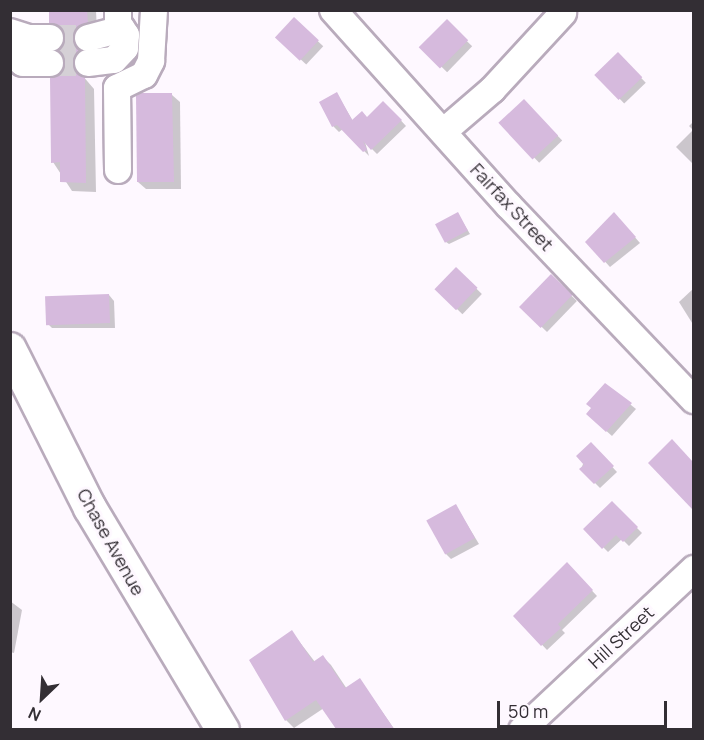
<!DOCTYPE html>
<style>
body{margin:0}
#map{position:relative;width:704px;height:740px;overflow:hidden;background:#fef8ff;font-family:Manrope,sans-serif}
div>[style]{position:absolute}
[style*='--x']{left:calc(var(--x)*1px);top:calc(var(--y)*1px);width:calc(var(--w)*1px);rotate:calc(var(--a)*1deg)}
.shadow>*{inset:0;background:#0003;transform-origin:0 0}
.building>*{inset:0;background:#d6badd;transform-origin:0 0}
.minor-tunnel>*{height:26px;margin-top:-13px;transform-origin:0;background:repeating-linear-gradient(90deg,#d5d0d6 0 26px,transparent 0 39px)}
.roads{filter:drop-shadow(2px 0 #b9abbc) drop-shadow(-2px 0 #b9abbc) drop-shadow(0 2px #b9abbc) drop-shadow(0 -2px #b9abbc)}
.minor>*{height:26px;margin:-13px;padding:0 13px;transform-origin:13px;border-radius:13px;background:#fff}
.major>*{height:32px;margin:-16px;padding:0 16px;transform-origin:16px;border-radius:16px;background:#fff}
span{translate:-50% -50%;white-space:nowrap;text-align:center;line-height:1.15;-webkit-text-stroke:6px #fef8ff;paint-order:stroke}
.street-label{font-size:18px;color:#332e34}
.frame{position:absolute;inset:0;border:12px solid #332e34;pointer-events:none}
.north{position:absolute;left:12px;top:668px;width:60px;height:60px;-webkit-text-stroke:4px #fef8ff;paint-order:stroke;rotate:205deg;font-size:16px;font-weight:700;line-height:24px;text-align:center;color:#332e34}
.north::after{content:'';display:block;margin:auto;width:21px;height:27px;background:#332e34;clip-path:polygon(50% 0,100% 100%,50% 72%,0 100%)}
.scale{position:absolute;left:497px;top:701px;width:170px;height:27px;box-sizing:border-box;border:3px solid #332e34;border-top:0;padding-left:8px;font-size:18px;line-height:21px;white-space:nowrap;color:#332e34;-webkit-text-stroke:4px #fef8ff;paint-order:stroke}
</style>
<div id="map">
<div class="shadow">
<div style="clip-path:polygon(50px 10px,96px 10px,97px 33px,83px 44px,83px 54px,89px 61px,82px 75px,94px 89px,96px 192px,72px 191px,53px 162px,67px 37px,51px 22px)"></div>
<div style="left:294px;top:19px;width:40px;height:25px;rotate:43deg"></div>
<div style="left:447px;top:22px;width:35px;height:36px;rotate:44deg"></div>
<div style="left:618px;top:54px;width:40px;height:30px;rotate:46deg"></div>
<div style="clip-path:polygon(337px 94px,353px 121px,394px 113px,406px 126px,377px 154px,365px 142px,369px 156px,343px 129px,339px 132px,334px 127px,321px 103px)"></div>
<div style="clip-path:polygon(172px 95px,180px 102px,181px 189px,146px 189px,138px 182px)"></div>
<div style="left:524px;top:101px;width:55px;height:32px;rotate:46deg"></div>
<div style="clip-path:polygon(694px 121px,694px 165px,676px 147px,693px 130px,689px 126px)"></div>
<div style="clip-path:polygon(458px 214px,470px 234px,449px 244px,446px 242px)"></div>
<div style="clip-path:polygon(619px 219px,640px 243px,610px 267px,587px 242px)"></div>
<div style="left:456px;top:269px;width:36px;height:28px;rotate:44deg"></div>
<div style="left:551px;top:276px;width:36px;height:43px;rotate:44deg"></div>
<div style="clip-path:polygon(694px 288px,694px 326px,679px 302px)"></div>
<div style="clip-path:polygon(109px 295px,114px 301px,115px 328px,52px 328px,47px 323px)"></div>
<div style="clip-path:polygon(606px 385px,636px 409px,612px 436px,593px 419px)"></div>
<div style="clip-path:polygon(672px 441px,694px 464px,694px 508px,650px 463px)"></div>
<div style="clip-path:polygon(591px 444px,617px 472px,600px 488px,581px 469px)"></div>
<div style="clip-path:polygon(612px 503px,642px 533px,629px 546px,622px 539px,608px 552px,585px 529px)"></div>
<div style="clip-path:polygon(456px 506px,479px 544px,451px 559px,446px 554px)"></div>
<div style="clip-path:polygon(567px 564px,597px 596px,562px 630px,565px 633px,547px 650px,515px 616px)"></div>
<div style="clip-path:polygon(10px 601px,22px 610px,14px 653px,10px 652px)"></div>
<div style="clip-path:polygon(292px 632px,315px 662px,323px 657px,331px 665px,347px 689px,360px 680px,395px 730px,338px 730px,324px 708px,294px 728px,286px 720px)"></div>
<div style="clip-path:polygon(619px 725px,624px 730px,612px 730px)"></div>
</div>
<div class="building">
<div style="clip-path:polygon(49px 10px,87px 10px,88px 23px,73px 35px,80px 50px,73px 64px,76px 72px,85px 77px,86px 183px,60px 182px,60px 162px,51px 163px,50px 78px,63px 70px,65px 62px,58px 51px,65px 37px,58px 25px,49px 23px)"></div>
<div style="left:294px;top:17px;width:34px;height:28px;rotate:43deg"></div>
<div style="left:447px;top:19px;width:30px;height:40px;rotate:45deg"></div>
<div style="left:618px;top:52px;width:35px;height:33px;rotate:46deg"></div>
<div style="clip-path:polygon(337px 92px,352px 120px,362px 111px,367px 117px,383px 101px,402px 120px,371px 150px,363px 141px,367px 150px,363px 152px,337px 125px,332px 127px,319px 102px)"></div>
<div style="clip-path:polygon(141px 93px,172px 93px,174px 182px,137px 182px,136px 96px)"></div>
<div style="left:524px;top:99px;width:50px;height:35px;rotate:47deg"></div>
<div style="left:458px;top:212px;width:21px;height:26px;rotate:62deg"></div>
<div style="clip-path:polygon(614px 212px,636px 237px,604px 263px,585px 242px)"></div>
<div style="left:456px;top:267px;width:30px;height:31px;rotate:44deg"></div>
<div style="left:551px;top:274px;width:30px;height:46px;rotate:44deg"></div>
<div style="left:109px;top:294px;width:29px;height:64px;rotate:88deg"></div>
<div style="clip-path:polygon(605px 383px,632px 403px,606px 432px,586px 414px,591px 408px,586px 404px)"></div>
<div style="clip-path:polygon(672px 439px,693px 462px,693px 510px,648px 463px)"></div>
<div style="clip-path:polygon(591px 442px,614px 466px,594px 484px,579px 469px,584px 465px,576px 456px)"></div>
<div style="clip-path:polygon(612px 501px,638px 527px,623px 542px,616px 535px,602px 549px,583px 529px)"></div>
<div style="left:456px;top:504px;width:39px;height:34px;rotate:61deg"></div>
<div style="clip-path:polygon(567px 562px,593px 590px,558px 624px,561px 628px,541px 646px,513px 616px)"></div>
<div style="clip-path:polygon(292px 630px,313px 662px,323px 655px,345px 688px,360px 678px,394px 729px,336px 729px,316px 700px,285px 721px,249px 660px)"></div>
</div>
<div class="minor-tunnel">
<div style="--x:50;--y:38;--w:38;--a:0"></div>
<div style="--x:50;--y:63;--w:38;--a:0"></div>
</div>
<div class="roads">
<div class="minor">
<div style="--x:333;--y:10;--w:263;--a:48.1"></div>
<div style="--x:509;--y:206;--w:268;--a:46.4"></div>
<div style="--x:10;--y:32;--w:19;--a:18"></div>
<div style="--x:28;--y:38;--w:22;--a:0"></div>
<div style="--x:88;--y:38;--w:35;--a:-15"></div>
<div style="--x:10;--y:53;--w:16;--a:38"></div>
<div style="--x:23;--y:63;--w:27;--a:0"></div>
<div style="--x:88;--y:63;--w:26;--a:-7"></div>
<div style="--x:114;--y:60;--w:16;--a:-47"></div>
<div style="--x:125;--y:48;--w:13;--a:-86"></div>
<div style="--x:126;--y:35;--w:14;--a:-124"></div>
<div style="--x:118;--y:23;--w:13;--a:-90"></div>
<div style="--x:443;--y:132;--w:65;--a:-40.6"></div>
<div style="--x:492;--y:90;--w:105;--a:-47.3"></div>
<div style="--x:118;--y:170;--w:82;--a:-90.7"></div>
<div style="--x:117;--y:88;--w:30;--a:-26"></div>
<div style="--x:144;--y:75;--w:16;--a:-63"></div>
<div style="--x:151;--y:61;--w:51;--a:-86.6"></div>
<div style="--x:522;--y:730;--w:236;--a:-43.1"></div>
</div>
<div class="major">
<div style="--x:10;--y:349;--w:178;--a:63.3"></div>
<div style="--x:90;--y:508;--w:259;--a:59.1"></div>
</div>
</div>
<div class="street-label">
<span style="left:512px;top:207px;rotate:47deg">Fairfax Street</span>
<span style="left:111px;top:542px;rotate:61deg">Chase Avenue</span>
<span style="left:621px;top:637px;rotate:-43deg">Hill Street</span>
</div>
<div class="frame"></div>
<div class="north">N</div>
<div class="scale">50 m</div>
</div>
